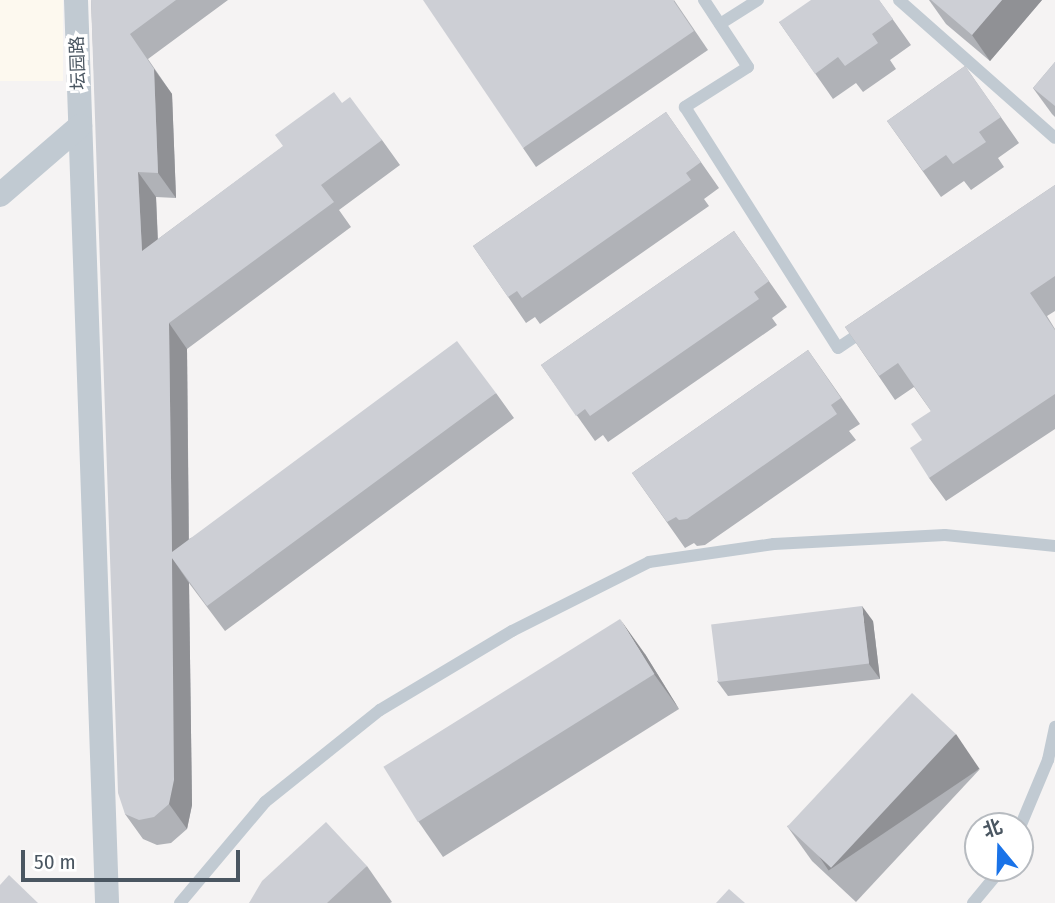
<!DOCTYPE html>
<meta charset="utf-8">
<style>
body{margin:0}
#map{position:relative;width:1055px;height:903px;overflow:hidden;background:#f5f3f3;font-family:"Fira Sans Condensed","Noto Sans SC",sans-serif}
div>[style]{position:absolute}
[style*='--x']{left:calc(var(--x)*1px);top:calc(var(--y)*1px);width:calc(var(--w)*1px);rotate:calc(var(--a)*1deg)}
.commercial>*{inset:0;background:#fdf9ef;transform-origin:0 0}
.service>*{height:12px;margin:-6px;padding:0 6px;transform-origin:6px;border-radius:6px;background:#c1cad2}
.minor>*{height:24px;margin:-12px;padding:0 12px;transform-origin:12px;border-radius:12px;background:#c1cad2}
.wall>*{inset:0;background:#b0b2b7}
.shaded-wall>*{inset:0;background:#909195;transform-origin:0 0}
.building>*{inset:0;background:#cdcfd5;transform-origin:0 0}
span{translate:-50% -50%;white-space:nowrap;text-align:center;line-height:1.15;-webkit-text-stroke:7px #fff;paint-order:stroke}
.street-label{font-size:18px;color:#4a5661}
.north{position:absolute;left:964px;top:812px;width:70px;height:70px;box-sizing:border-box;background:#fff;border:2px solid #b7bbc0;border-radius:50%;rotate:341deg;font-size:19px;font-weight:700;line-height:28px;text-align:center;color:#4a5661}
.north::after{content:'';display:block;margin:auto;width:24px;height:32px;background:#1a73e8;clip-path:polygon(50% 0,100% 100%,50% 72%,0 100%)}
.scale{position:absolute;left:21px;top:850px;width:219px;height:32px;box-sizing:border-box;border:4px solid #4a5661;border-top:0;padding-left:9px;font-size:21px;line-height:24px;white-space:nowrap;color:#4a5661;-webkit-text-stroke:5px #fff;paint-order:stroke}
</style>
<div id="map">
<div class="commercial">
<div style="left:0;top:0;width:63px;height:81px"></div>
</div>
<div class="service">
<div style="--x:704;--y:0;--w:80;--a:56.7"></div>
<div style="--x:748;--y:67;--w:75;--a:147.6"></div>
<div style="--x:685;--y:107;--w:285;--a:57.6"></div>
<div style="--x:838;--y:348;--w:32;--a:-34"></div>
<div style="--x:899;--y:0;--w:208;--a:41.5"></div>
<div style="--x:720;--y:24;--w:45;--a:-32.3"></div>
<div style="--x:1020;--y:827;--w:73;--a:-67.3"></div>
<div style="--x:1048;--y:760;--w:34;--a:-78"></div>
<div style="--x:180;--y:903;--w:132;--a:-49.9"></div>
<div style="--x:265;--y:802;--w:147;--a:-38.7"></div>
<div style="--x:380;--y:710;--w:154;--a:-30.9"></div>
<div style="--x:512;--y:631;--w:153;--a:-26.7"></div>
<div style="--x:649;--y:562;--w:126;--a:-8.2"></div>
<div style="--x:774;--y:544;--w:171;--a:-3"></div>
<div style="--x:945;--y:535;--w:111;--a:5.7"></div>
<div style="--x:973;--y:903;--w:45;--a:-50.4"></div>
</div>
<div class="minor">
<div style="--x:76;--y:0;--w:904;--a:88.03"></div>
<div style="--x:0;--y:195;--w:106;--a:-40.8"></div>
</div>
<div class="wall">
<div style="clip-path:polygon(91px 0,228px 0,148px 59px,172px 94px,176px 198px,156px 197px,158px 239px,342px 103px,382px 140px,400px 165px,339px 210px,351px 227px,187px 349px,189px 539px,496px 393px,514px 418px,225px 631px,189px 583px,192px 805px,187px 829px,171px 843px,157px 845px,143px 839px,125px 814px)"></div>
<div style="clip-path:polygon(674px 0,708px 50px,536px 167px,523px 148px)"></div>
<div style="clip-path:polygon(879px 0,911px 45px,890px 60px,896px 69px,863px 92px,856px 83px,833px 99px,779px 22px)"></div>
<div style="clip-path:polygon(929px 0,1042px 0,990px 61px,946px 24px)"></div>
<div style="clip-path:polygon(1055px 62px,1055px 117px,1052px 114px,1033px 88px)"></div>
<div style="clip-path:polygon(965px 66px,1019px 143px,998px 158px,1004px 167px,971px 190px,964px 181px,941px 197px,887px 121px)"></div>
<div style="clip-path:polygon(666px 112px,719px 188px,704px 199px,709px 206px,540px 324px,535px 317px,526px 323px,473px 246px)"></div>
<div style="clip-path:polygon(1055px 185px,1055px 311px,1047px 316px,1055px 329px,1055px 429px,946px 501px,929px 478px,922px 440px,931px 411px,914px 387px,895px 400px,845px 327px)"></div>
<div style="clip-path:polygon(734px 231px,787px 307px,772px 318px,777px 325px,608px 442px,603px 435px,595px 441px,541px 365px)"></div>
<div style="clip-path:polygon(808px 350px,860px 424px,849px 431px,856px 440px,705px 545px,697px 546px,694px 543px,685px 548px,632px 473px)"></div>
<div style="clip-path:polygon(873px 621px,880px 679px,728px 696px,717px 681px)"></div>
<div style="clip-path:polygon(645px 654px,679px 709px,443px 857px,418px 821px)"></div>
<div style="clip-path:polygon(980px 769px,856px 902px,812px 861px,787px 826px)"></div>
<div style="clip-path:polygon(367px 866px,392px 902px,390px 903px,249px 903px)"></div>
</div>
<div class="shaded-wall">
<div style="clip-path:polygon(1002px 0,1042px 0,990px 61px,972px 35px)"></div>
<div style="clip-path:polygon(154px 69px,172px 94px,176px 198px,158px 173px)"></div>
<div style="clip-path:polygon(138px 172px,156px 197px,159px 276px,142px 251px)"></div>
<div style="clip-path:polygon(169px 323px,187px 349px,189px 577px,172px 552px)"></div>
<div style="clip-path:polygon(172px 558px,189px 583px,192px 805px,187px 829px,169px 804px)"></div>
<div style="clip-path:polygon(862px 606px,873px 621px,880px 679px,869px 664px)"></div>
<div style="clip-path:polygon(620px 619px,645px 654px,679px 709px,654px 674px)"></div>
<div style="left:956px;top:734px;width:42px;height:182px;rotate:56deg"></div>
</div>
<div class="building">
<div style="clip-path:polygon(91px 0,176px 0,130px 34px,154px 69px,158px 173px,138px 172px,142px 251px,283px 146px,275px 135px,334px 92px,342px 103px,350px 97px,382px 140px,321px 185px,334px 202px,169px 323px,172px 552px,457px 341px,496px 393px,207px 606px,172px 558px,174px 780px,169px 804px,154px 817px,139px 820px,125px 814px,118px 793px)"></div>
<div style="clip-path:polygon(423px 0,673px 0,694px 31px,523px 148px)"></div>
<div style="clip-path:polygon(811px 0,879px 0,893px 19px,872px 34px,878px 43px,845px 66px,838px 57px,815px 74px,779px 22px)"></div>
<div style="clip-path:polygon(931px 0,1002px 0,972px 35px)"></div>
<div style="clip-path:polygon(1055px 62px,1055px 106px,1033px 88px)"></div>
<div style="clip-path:polygon(965px 66px,1001px 117px,979px 132px,986px 142px,953px 164px,946px 155px,923px 171px,887px 121px)"></div>
<div style="clip-path:polygon(666px 112px,701px 162px,686px 173px,691px 180px,522px 298px,517px 291px,508px 297px,473px 246px)"></div>
<div style="clip-path:polygon(1055px 185px,1055px 276px,1030px 293px,1055px 330px,1055px 394px,929px 478px,910px 448px,922px 440px,911px 424px,931px 411px,898px 363px,879px 376px,845px 327px)"></div>
<div style="clip-path:polygon(734px 231px,769px 281px,754px 292px,759px 299px,590px 416px,585px 409px,576px 416px,541px 365px)"></div>
<div style="clip-path:polygon(808px 350px,841px 398px,831px 405px,837px 414px,687px 519px,679px 520px,676px 517px,667px 522px,632px 473px)"></div>
<div style="left:862px;top:606px;width:58px;height:152px;rotate:83deg"></div>
<div style="left:620px;top:619px;width:65px;height:279px;rotate:58deg"></div>
<div style="left:912px;top:693px;width:60px;height:183px;rotate:43deg"></div>
<div style="clip-path:polygon(326px 822px,367px 866px,327px 903px,249px 903px,262px 881px)"></div>
<div style="clip-path:polygon(9px 875px,38px 903px,0 903px,0 885px)"></div>
<div style="clip-path:polygon(729px 889px,745px 903px,716px 903px)"></div>
</div>
<div class="street-label">
<span style="left:78px;top:63px;rotate:-92deg">坛园路</span>
</div>
<div class="north">北</div>
<div class="scale">50 m</div>
</div>
